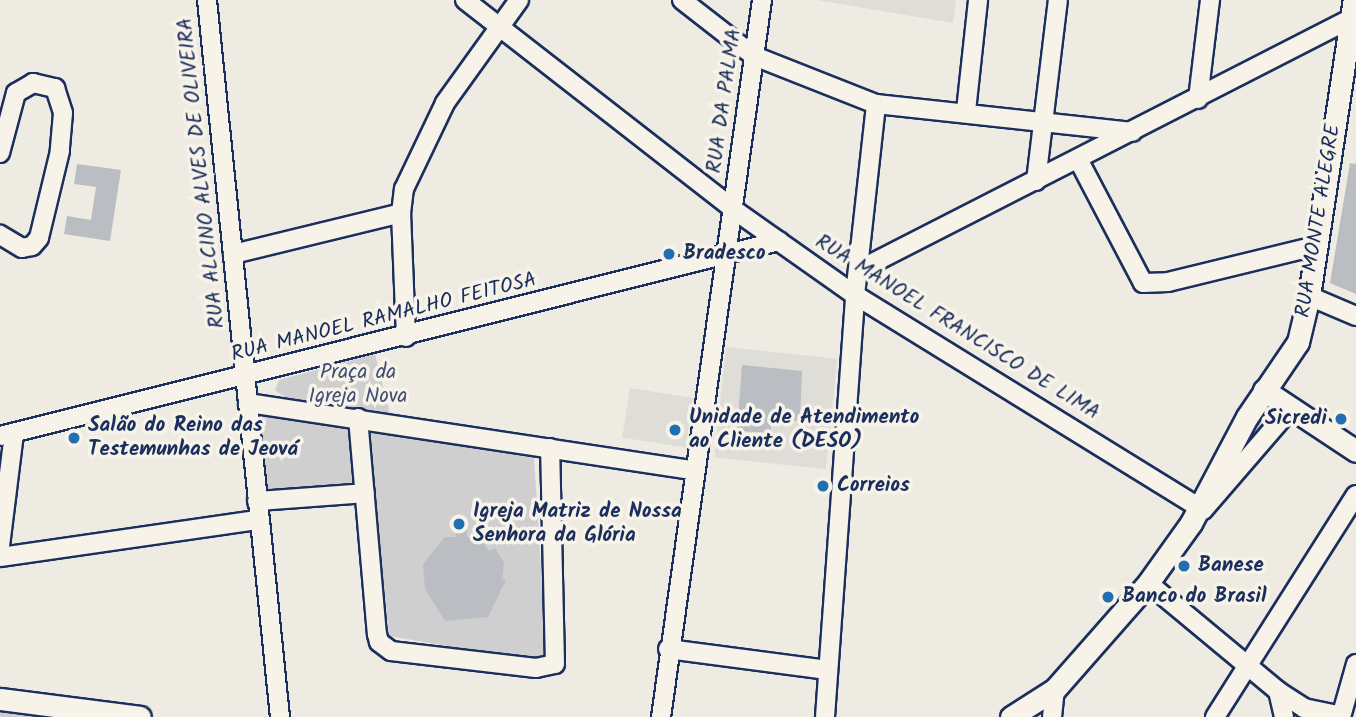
<!DOCTYPE html>
<meta charset="utf-8">
<style>
body{margin:0}
#map{position:relative;width:1356px;height:717px;overflow:hidden;background:#eeebe2;font-family:Kalam,sans-serif}
div>[style]{position:absolute}
[style*='--x']{left:calc(var(--x)*1px);top:calc(var(--y)*1px);width:calc(var(--w)*1px);rotate:calc(var(--a)*1deg)}
.built>*{inset:0;background:#deddd8;transform-origin:0 0}
.green>*{inset:0;background:#cfcfcf}
.building>*{inset:0;background:#babdc2}
.roads{filter:drop-shadow(2px 0 #1b2f5e) drop-shadow(-2px 0 #1b2f5e) drop-shadow(0 2px #1b2f5e) drop-shadow(0 -2px #1b2f5e)}
.minor>*{height:18px;margin:-9px;padding:0 9px;transform-origin:9px;border-radius:9px;background:#f7f3e8}
.major>*{height:21px;margin:-10.5px;padding:0 10.5px;transform-origin:10.5px;border-radius:10.5px;background:#f7f3e8}
.dots>*{width:19px;height:19px;translate:-50% -50%;box-sizing:border-box;border:4px solid #f7f3e8;border-radius:50%}
span{translate:-50% -50%;white-space:nowrap;text-align:center;line-height:1.15;-webkit-text-stroke:7px #f7f3e8;paint-order:stroke}
.street-label{font-size:21px;color:#1b2f5e}
.poi-label{font-size:21px;color:#1b2f5e;font-weight:700}
.left{translate:0 -50%;text-align:left}
.right{translate:-100% -50%;text-align:right}
.park-label{font-size:21px;color:#3f4f75}
</style>
<div id="map">
<div class="built">
<div style="clip-path:polygon(817px 0,956px 0,953px 23px)"></div>
<div style="left:726px;top:347px;width:112px;height:111px;rotate:6deg"></div>
<div style="left:630px;top:388px;width:64px;height:50px;rotate:9deg"></div>
</div>
<div class="green">
<div style="clip-path:polygon(375px 354px,390px 414px,285px 397px,275px 390px,279px 380px)"></div>
<div style="clip-path:polygon(256px 409px,347px 424px,355px 489px,264px 495px)"></div>
<div style="clip-path:polygon(1259px 411px,1274px 421px,1219px 487px)"></div>
<div style="clip-path:polygon(368px 429px,534px 458px,547px 663px,389px 636px)"></div>
<div style="clip-path:polygon(0 708px,71px 717px,0 717px)"></div>
</div>
<div class="building">
<div style="clip-path:polygon(1350px 163px,1356px 164px,1356px 294px,1330px 283px)"></div>
<div style="clip-path:polygon(77px 164px,121px 170px,110px 241px,64px 234px,67px 216px,91px 220px,96px 187px,74px 184px)"></div>
<div style="clip-path:polygon(742px 365px,802px 371px,800px 421px,771px 419px,771px 433px,737px 431px)"></div>
<div style="clip-path:polygon(456px 527px,467px 528px,467px 537px,479px 537px,489px 551px,495px 548px,504px 563px,502px 579px,506px 580px,488px 617px,445px 621px,425px 589px,423px 564px,445px 537px,456px 537px)"></div>
</div>
<div class="roads">
<div class="minor">
<div style="--x:207;--y:0;--w:721;--a:84.19"></div>
<div style="--x:465;--y:0;--w:340;--a:37.9"></div>
<div style="--x:733;--y:209;--w:149;--a:35.2"></div>
<div style="--x:855;--y:295;--w:409;--a:31.7"></div>
<div style="--x:1203;--y:510;--w:135;--a:-49.2"></div>
<div style="--x:682;--y:0;--w:91;--a:37.9"></div>
<div style="--x:754;--y:56;--w:131;--a:21.5"></div>
<div style="--x:876;--y:104;--w:258;--a:6.2"></div>
<div style="--x:1198;--y:99;--w:100;--a:-83.1"></div>
<div style="--x:966;--y:111;--w:112;--a:-83.8"></div>
<div style="--x:0;--y:153;--w:62;--a:-75.1"></div>
<div style="--x:16;--y:93;--w:20;--a:-30"></div>
<div style="--x:33;--y:83;--w:23;--a:13"></div>
<div style="--x:55;--y:88;--w:26;--a:72"></div>
<div style="--x:63;--y:113;--w:38;--a:95"></div>
<div style="--x:60;--y:151;--w:89;--a:103.6"></div>
<div style="--x:39;--y:238;--w:11;--a:131"></div>
<div style="--x:32;--y:246;--w:10;--a:169"></div>
<div style="--x:22;--y:248;--w:26;--a:-149"></div>
<div style="--x:1078;--y:159;--w:140;--a:62.3"></div>
<div style="--x:1143;--y:283;--w:25;--a:-2"></div>
<div style="--x:1168;--y:282;--w:152;--a:-13.7"></div>
<div style="--x:1036;--y:181;--w:182;--a:-83.1"></div>
<div style="--x:233;--y:254;--w:173;--a:-13.7"></div>
<div style="--x:859;--y:270;--w:558;--a:-27.07"></div>
<div style="--x:1309;--y:296;--w:51;--a:23.1"></div>
<div style="--x:406;--y:337;--w:124;--a:-92.3"></div>
<div style="--x:401;--y:213;--w:24;--a:-83"></div>
<div style="--x:404;--y:189;--w:95;--a:-64.5"></div>
<div style="--x:445;--y:103;--w:127;--a:-54.3"></div>
<div style="--x:248;--y:403;--w:450;--a:8.6"></div>
<div style="--x:358;--y:418;--w:217;--a:85"></div>
<div style="--x:377;--y:634;--w:8;--a:76"></div>
<div style="--x:379;--y:642;--w:15;--a:37"></div>
<div style="--x:391;--y:651;--w:146;--a:6.7"></div>
<div style="--x:536;--y:668;--w:19;--a:-12"></div>
<div style="--x:555;--y:664;--w:216;--a:-91.3"></div>
<div style="--x:0;--y:436;--w:803;--a:-14.05"></div>
<div style="--x:257;--y:501;--w:108;--a:-4.2"></div>
<div style="--x:0;--y:546;--w:114;--a:-82.9"></div>
<div style="--x:0;--y:557;--w:261;--a:-8.2"></div>
<div style="--x:1148;--y:583;--w:169;--a:39.7"></div>
<div style="--x:1278;--y:691;--w:31;--a:33"></div>
<div style="--x:1304;--y:708;--w:38;--a:12"></div>
<div style="--x:668;--y:649;--w:161;--a:7.5"></div>
<div style="--x:1278;--y:691;--w:27;--a:77"></div>
<div style="--x:661;--y:717;--w:724;--a:-81.98"></div>
<div style="--x:825;--y:717;--w:423;--a:-85.9"></div>
<div style="--x:855;--y:295;--w:192;--a:-83.7"></div>
<div style="--x:1052;--y:717;--w:28;--a:-84"></div>
<div style="--x:1215;--y:717;--w:263;--a:-57.6"></div>
<div style="--x:1341;--y:717;--w:55;--a:-74.2"></div>
</div>
<div class="major">
<div style="--x:1264;--y:390;--w:110;--a:33.5"></div>
<div style="--x:0;--y:699;--w:141;--a:7.3"></div>
<div style="--x:1011;--y:717;--w:52;--a:-32.5"></div>
<div style="--x:1055;--y:689;--w:141;--a:-48.7"></div>
<div style="--x:1148;--y:583;--w:74;--a:-54.4"></div>
<div style="--x:1191;--y:523;--w:120;--a:-62.2"></div>
<div style="--x:1247;--y:417;--w:91;--a:-55.8"></div>
<div style="--x:1298;--y:342;--w:47;--a:-76.6"></div>
<div style="--x:1309;--y:296;--w:299;--a:-81.4"></div>
</div>
</div>
<div class="dots">
<div style="left:669px;top:254px;background:#1f6fb2"></div>
<div style="left:1341px;top:419px;background:#1f6fb2"></div>
<div style="left:675px;top:430px;background:#1f6fb2"></div>
<div style="left:74px;top:438px;background:#1f6fb2"></div>
<div style="left:823px;top:486px;background:#1f6fb2"></div>
<div style="left:459px;top:524px;background:#1f6fb2"></div>
<div style="left:1184px;top:566px;background:#1f6fb2"></div>
<div style="left:1108px;top:597px;background:#1f6fb2"></div>
</div>
<div class="street-label">
<span style="left:725px;top:101px;rotate:-82deg">RUA DA PALMA</span>
<span style="left:202px;top:173px;rotate:-96deg">RUA ALCINO ALVES DE OLIVEIRA</span>
<span style="left:1319px;top:221px;rotate:-81deg">RUA MONTE ALEGRE</span>
<span style="left:384px;top:318px;rotate:-14deg">RUA MANOEL RAMALHO FEITOSA</span>
<span style="left:957px;top:328px;rotate:32deg">RUA MANOEL FRANCISCO DE LIMA</span>
</div>
<div class="poi-label">
<span class="left" style="left:683px;top:254px">Bradesco</span>
<span class="left" style="left:689px;top:430px">Unidade de Atendimento<br>ao Cliente (DESO)</span>
<span class="right" style="left:1327px;top:419px">Sicredi</span>
<span class="left" style="left:88px;top:438px">Salão do Reino das<br>Testemunhas de Jeová</span>
<span class="left" style="left:837px;top:486px">Correios</span>
<span class="left" style="left:473px;top:524px">Igreja Matriz de Nossa<br>Senhora da Glória</span>
<span class="left" style="left:1198px;top:566px">Banese</span>
<span class="left" style="left:1122px;top:597px">Banco do Brasil</span>
</div>
<div class="park-label">
<span style="left:358px;top:385px">Praça da<br>Igreja Nova</span>
</div>
</div>
